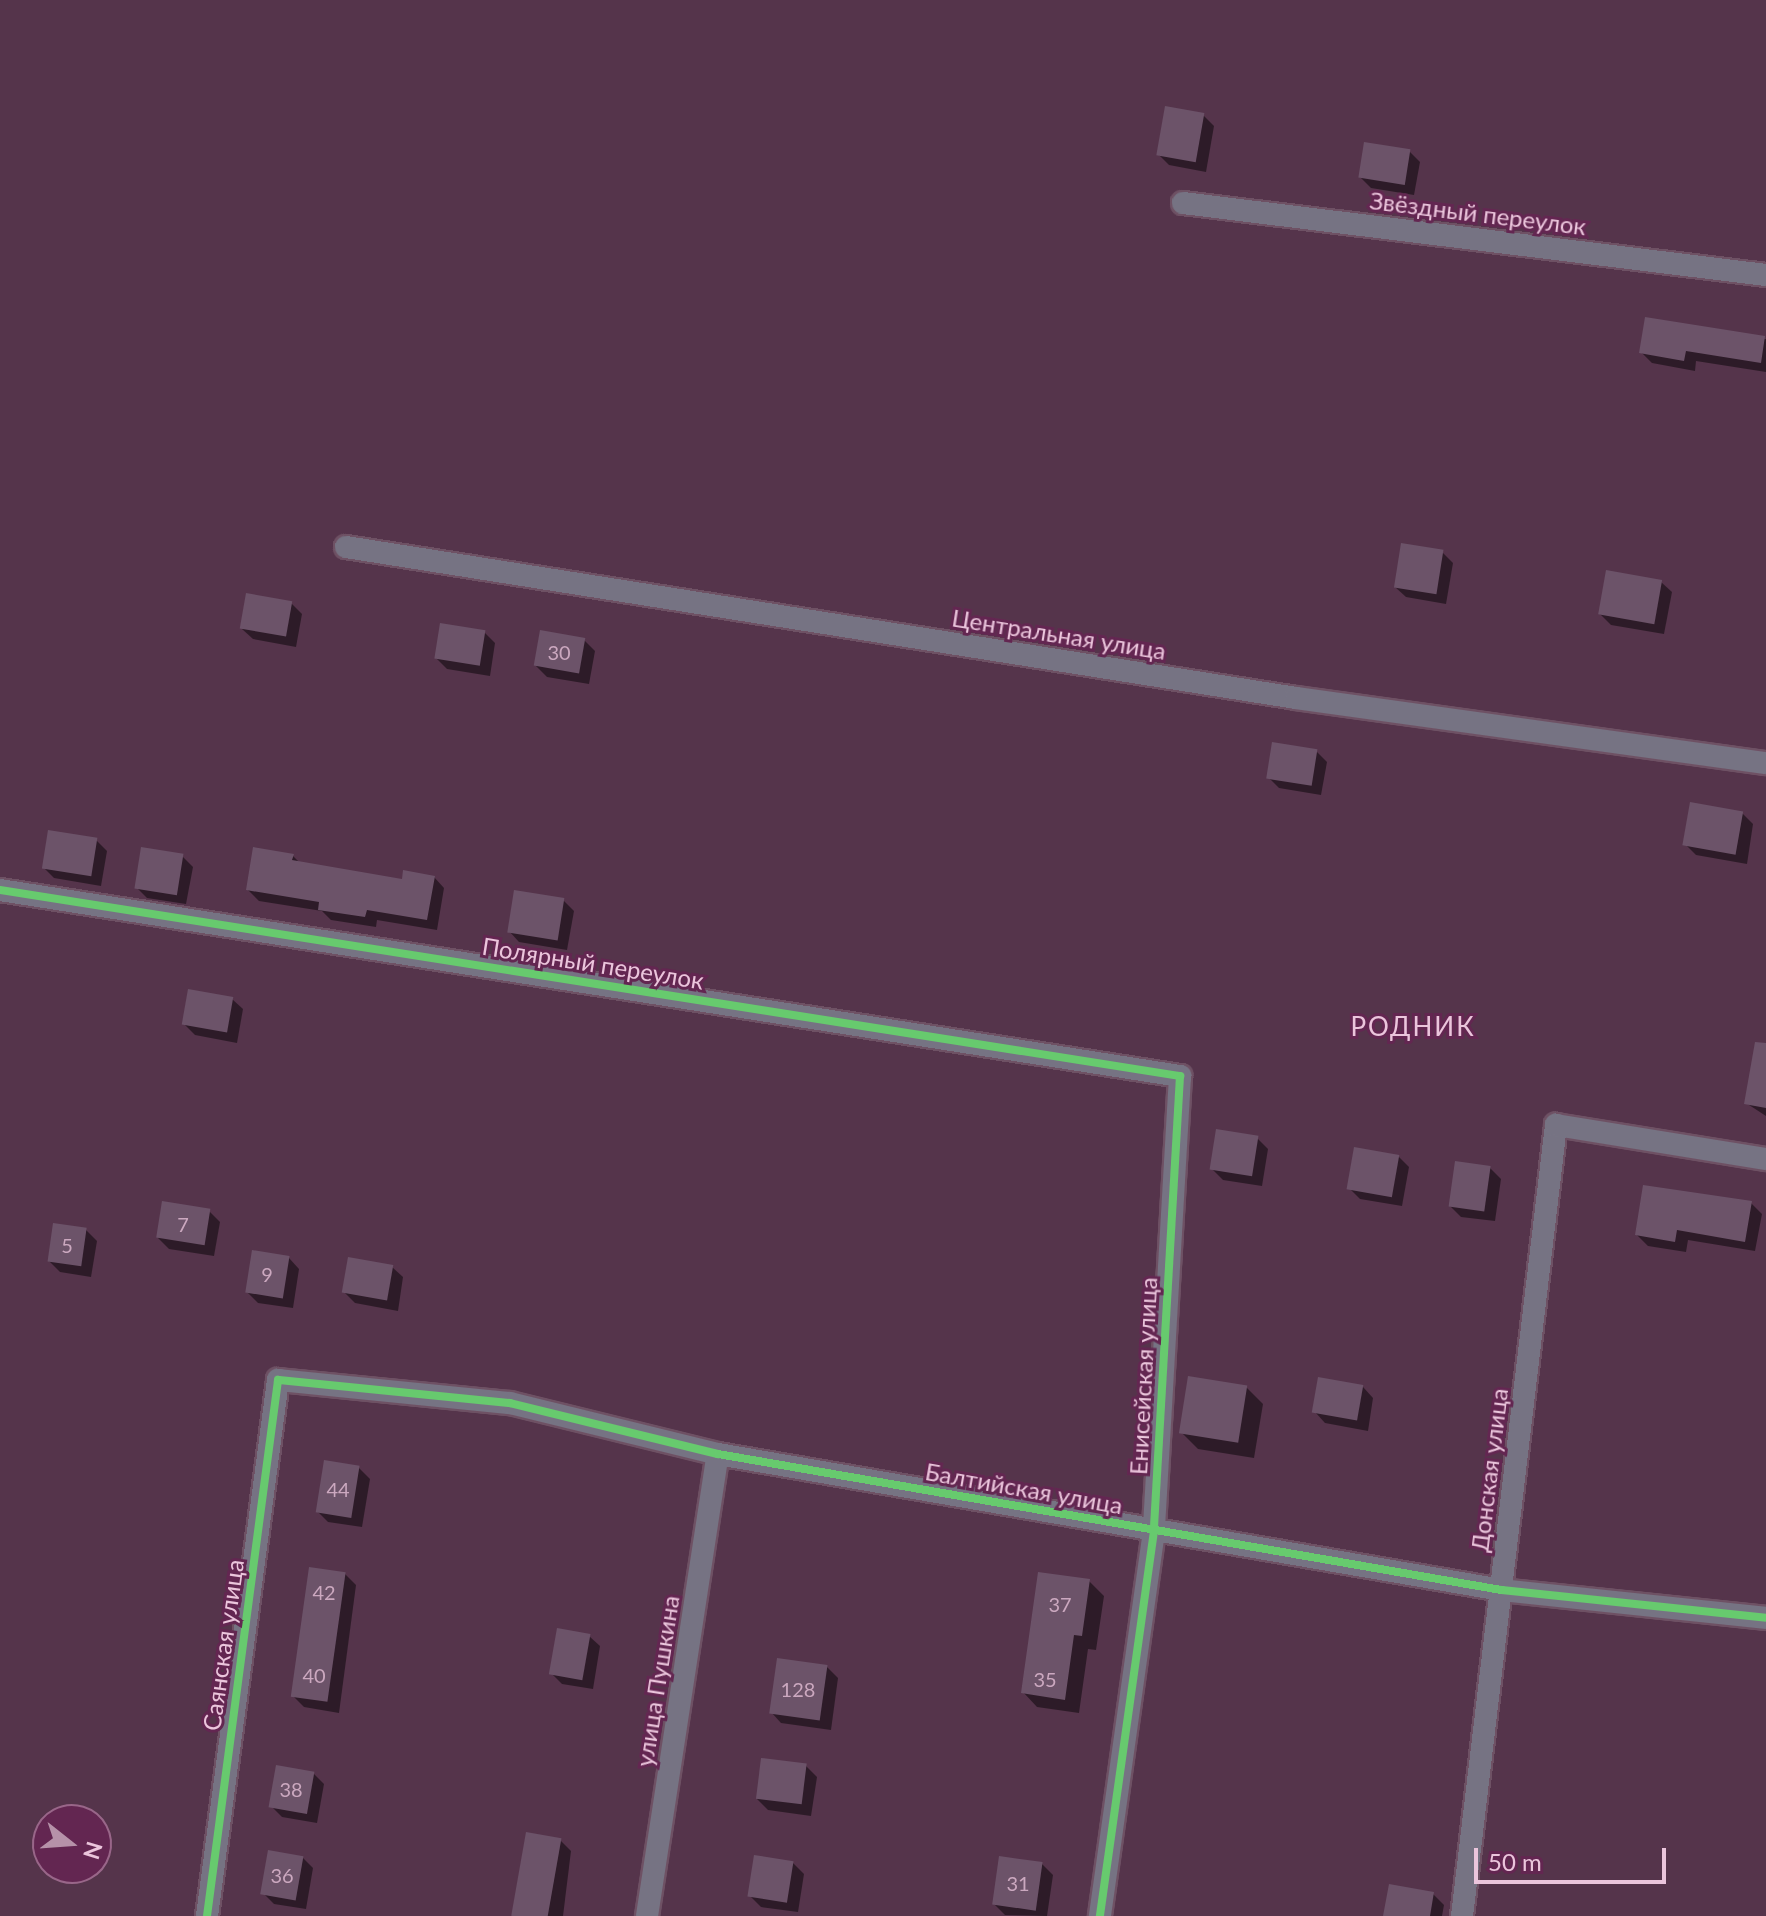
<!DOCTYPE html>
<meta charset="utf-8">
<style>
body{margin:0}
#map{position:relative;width:1766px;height:1916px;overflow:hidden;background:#55344b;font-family:Lato,sans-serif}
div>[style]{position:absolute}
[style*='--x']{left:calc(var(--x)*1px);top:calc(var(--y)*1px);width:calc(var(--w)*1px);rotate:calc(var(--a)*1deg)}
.shadow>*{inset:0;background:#0007}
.building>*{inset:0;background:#6c5369;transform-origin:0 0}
.roads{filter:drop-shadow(2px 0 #6e5164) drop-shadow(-2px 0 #6e5164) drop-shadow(0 2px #6e5164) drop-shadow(0 -2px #6e5164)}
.street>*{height:22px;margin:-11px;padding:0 11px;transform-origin:11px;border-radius:11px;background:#767383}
.cycleway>*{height:8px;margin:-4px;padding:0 4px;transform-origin:4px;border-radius:4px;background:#67ca6e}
span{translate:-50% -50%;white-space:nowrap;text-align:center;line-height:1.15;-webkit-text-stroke:6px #632651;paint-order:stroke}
.number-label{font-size:20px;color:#cba8bf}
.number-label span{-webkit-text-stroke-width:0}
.street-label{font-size:24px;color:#ebc5dc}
.neighbourhood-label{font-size:26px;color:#ebc5dc;letter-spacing:2px}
.north{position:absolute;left:32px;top:1804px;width:80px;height:80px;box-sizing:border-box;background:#632651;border:2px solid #996689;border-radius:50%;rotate:107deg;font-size:22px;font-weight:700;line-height:32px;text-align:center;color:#ebc5dc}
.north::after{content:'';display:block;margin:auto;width:28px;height:36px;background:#b692a9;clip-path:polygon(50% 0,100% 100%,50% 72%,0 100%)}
.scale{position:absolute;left:1474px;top:1848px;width:192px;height:36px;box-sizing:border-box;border:4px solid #ebc5dc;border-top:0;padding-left:10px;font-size:24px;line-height:28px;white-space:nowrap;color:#ebc5dc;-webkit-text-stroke:6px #632651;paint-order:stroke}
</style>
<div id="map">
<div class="shadow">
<div style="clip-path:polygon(1203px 115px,1214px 126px,1206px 172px,1169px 165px,1159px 155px)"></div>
<div style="clip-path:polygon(1409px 151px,1420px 162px,1414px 195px,1371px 188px,1360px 177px)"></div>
<div style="clip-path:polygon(1766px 339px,1766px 372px,1696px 361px,1695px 371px,1652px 363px,1641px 352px)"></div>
<div style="clip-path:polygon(1442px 552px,1453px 563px,1446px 604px,1406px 597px,1395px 587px)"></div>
<div style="clip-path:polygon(1661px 582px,1672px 592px,1664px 634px,1611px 625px,1600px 614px)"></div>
<div style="clip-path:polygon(291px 603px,302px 614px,296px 647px,253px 639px,242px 629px)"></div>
<div style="clip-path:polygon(484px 632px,495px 643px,490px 676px,447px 669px,436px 658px)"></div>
<div style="clip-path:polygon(584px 640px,595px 651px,589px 684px,547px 677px,536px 666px)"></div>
<div style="clip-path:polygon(1316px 751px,1327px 762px,1321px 795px,1279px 788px,1268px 777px)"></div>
<div style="clip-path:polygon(1742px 813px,1753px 824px,1747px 864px,1696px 855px,1685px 844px)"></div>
<div style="clip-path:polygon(96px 840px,107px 851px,101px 886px,54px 878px,43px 867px)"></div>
<div style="clip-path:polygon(182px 856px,193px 867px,186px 904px,147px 898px,136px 887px)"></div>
<div style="clip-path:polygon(293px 856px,301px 864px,403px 881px,434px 877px,444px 888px,437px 930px,377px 920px,376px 927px,331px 920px,322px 911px,259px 901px,248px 890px)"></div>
<div style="clip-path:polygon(563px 900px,574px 911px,567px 950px,519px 942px,509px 931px)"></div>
<div style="clip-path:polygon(232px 999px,243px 1009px,237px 1043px,195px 1035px,184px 1024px)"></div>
<div style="clip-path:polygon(1766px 1065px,1766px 1116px,1746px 1103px)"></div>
<div style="clip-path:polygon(1257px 1138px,1268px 1149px,1262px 1186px,1223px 1180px,1212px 1169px)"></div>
<div style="clip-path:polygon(1398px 1156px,1409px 1167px,1402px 1206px,1360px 1199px,1349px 1188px)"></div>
<div style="clip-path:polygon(1490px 1168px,1501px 1179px,1495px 1221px,1461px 1217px,1450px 1206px)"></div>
<div style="clip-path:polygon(1751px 1203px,1762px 1214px,1755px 1251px,1688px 1240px,1686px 1252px,1648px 1246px,1637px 1235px)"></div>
<div style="clip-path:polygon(209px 1211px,220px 1222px,214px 1256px,169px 1249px,158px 1238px)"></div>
<div style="clip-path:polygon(86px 1230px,97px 1241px,91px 1277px,60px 1272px,49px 1261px)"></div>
<div style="clip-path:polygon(289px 1258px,299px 1269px,293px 1308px,258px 1303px,247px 1292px)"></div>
<div style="clip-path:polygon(392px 1267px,403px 1277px,398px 1311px,355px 1303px,344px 1292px)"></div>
<div style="clip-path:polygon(1246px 1387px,1263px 1404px,1254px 1458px,1198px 1449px,1181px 1432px)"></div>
<div style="clip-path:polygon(1363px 1387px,1373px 1398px,1368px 1431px,1325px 1423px,1315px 1412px)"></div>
<div style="clip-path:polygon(359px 1468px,370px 1479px,362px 1527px,328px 1522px,317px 1511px)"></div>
<div style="clip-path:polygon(345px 1574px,356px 1585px,339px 1713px,304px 1707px,293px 1696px)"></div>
<div style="clip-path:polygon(1089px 1581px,1104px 1596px,1096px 1650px,1088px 1649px,1079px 1713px,1037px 1707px,1023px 1692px)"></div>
<div style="clip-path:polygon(589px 1636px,600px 1646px,593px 1689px,562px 1684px,551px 1673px)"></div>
<div style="clip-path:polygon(827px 1667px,838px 1678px,831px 1730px,781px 1723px,771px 1712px)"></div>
<div style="clip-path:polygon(806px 1766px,817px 1777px,811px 1816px,768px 1810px,757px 1799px)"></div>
<div style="clip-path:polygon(313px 1773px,324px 1784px,317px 1823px,282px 1817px,271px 1806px)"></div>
<div style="clip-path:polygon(560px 1840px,571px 1851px,563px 1916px,516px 1916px)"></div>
<div style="clip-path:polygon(302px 1857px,313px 1868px,306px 1909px,274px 1904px,263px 1893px)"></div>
<div style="clip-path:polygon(793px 1863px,804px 1874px,798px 1912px,761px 1907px,750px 1896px)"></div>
<div style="clip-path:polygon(1042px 1864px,1053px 1875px,1047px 1916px,1005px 1915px,994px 1904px)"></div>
<div style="clip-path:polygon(1433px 1894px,1444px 1905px,1442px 1916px,1385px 1916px)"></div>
</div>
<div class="building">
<div style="left:1165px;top:106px;width:40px;height:50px;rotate:10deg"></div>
<div style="left:1364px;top:142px;width:47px;height:36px;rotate:9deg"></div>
<div style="clip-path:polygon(1645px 317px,1765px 336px,1761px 363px,1686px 351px,1684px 361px,1639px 353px)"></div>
<div style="left:1401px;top:543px;width:43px;height:45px;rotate:9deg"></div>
<div style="left:1606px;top:570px;width:57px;height:45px;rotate:10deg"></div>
<div style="left:246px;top:593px;width:47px;height:36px;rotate:10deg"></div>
<div style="left:440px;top:623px;width:46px;height:36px;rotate:9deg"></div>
<div style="left:540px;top:630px;width:46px;height:36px;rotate:10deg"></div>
<div style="left:1272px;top:742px;width:46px;height:37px;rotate:9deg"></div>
<div style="left:1690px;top:802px;width:54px;height:44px;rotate:10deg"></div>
<div style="left:48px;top:830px;width:50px;height:39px;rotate:9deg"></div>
<div style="left:141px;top:847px;width:43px;height:42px;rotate:9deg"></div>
<div style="clip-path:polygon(253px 847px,294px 854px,292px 860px,402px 879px,403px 870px,435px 876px,427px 920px,367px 910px,365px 917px,318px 910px,319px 902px,246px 890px)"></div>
<div style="left:514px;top:890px;width:51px;height:43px;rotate:9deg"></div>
<div style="left:188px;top:989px;width:46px;height:36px;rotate:10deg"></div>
<div style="clip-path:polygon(1755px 1042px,1766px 1043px,1766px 1108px,1744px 1104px)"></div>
<div style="left:1216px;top:1129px;width:43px;height:41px;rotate:9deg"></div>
<div style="left:1354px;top:1147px;width:46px;height:43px;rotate:10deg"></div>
<div style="left:1455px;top:1161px;width:36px;height:46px;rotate:8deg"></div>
<div style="clip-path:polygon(1643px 1185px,1752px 1201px,1745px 1242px,1677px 1230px,1675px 1242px,1635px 1235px)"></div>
<div style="left:162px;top:1201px;width:49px;height:37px;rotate:9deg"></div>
<div style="left:53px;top:1223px;width:34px;height:39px;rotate:8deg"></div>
<div style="left:252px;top:1250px;width:38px;height:43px;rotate:9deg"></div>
<div style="left:348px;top:1257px;width:46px;height:36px;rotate:10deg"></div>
<div style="left:1188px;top:1376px;width:60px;height:58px;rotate:9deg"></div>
<div style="left:1318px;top:1377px;width:46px;height:36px;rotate:10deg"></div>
<div style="left:324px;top:1460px;width:36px;height:53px;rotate:9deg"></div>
<div style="left:309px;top:1567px;width:37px;height:131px;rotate:8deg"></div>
<div style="clip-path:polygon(1038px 1572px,1090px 1579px,1082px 1636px,1074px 1635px,1065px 1700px,1021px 1693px)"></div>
<div style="left:557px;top:1628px;width:34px;height:47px;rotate:10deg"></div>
<div style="left:777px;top:1658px;width:51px;height:56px;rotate:8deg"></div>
<div style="left:761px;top:1758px;width:46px;height:41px;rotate:7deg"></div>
<div style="left:276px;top:1765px;width:39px;height:43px;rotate:10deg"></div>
<div style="left:526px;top:1832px;width:36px;height:85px;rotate:10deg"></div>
<div style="left:268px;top:1850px;width:36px;height:45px;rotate:10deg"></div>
<div style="left:754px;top:1855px;width:40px;height:42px;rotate:9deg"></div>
<div style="left:999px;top:1856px;width:44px;height:49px;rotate:8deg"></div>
<div style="clip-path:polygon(1389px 1884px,1434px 1892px,1430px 1916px,1383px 1916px)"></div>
</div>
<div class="roads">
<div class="street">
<div style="--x:1183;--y:203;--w:587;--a:7.04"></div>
<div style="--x:346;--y:547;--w:962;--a:9.03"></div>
<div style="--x:1296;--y:698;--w:474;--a:7.9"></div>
<div style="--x:0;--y:890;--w:1195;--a:8.96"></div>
<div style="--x:1180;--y:1076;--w:456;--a:93.3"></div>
<div style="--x:1154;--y:1531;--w:389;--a:98"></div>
<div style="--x:207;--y:1916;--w:541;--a:-82.45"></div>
<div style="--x:278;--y:1380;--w:233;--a:5.7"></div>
<div style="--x:510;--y:1403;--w:214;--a:13.8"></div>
<div style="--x:718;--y:1454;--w:795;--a:9.85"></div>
<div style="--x:1501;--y:1590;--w:266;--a:6"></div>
<div style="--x:647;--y:1916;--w:467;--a:-81.3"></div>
<div style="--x:1462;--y:1916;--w:797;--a:-83.22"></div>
<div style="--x:1556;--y:1125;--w:213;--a:9.2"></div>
</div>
</div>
<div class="cycleway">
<div style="--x:0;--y:890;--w:1195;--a:8.96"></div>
<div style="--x:1180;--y:1076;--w:456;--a:93.3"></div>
<div style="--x:1154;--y:1531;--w:389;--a:98"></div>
<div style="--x:207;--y:1916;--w:541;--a:-82.45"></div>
<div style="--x:278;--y:1380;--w:233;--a:5.7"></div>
<div style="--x:510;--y:1403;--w:214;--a:13.8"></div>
<div style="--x:718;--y:1454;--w:795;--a:9.85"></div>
<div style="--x:1501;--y:1590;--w:266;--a:6"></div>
</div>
<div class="number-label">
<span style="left:559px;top:652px">30</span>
<span style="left:183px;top:1224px">7</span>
<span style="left:67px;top:1245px">5</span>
<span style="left:267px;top:1274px">9</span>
<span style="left:338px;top:1489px">44</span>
<span style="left:324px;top:1592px">42</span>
<span style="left:1060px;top:1604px">37</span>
<span style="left:314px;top:1675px">40</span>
<span style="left:1045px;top:1679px">35</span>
<span style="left:798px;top:1689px">128</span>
<span style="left:291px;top:1789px">38</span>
<span style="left:282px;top:1875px">36</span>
<span style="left:1018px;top:1883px">31</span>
</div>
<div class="street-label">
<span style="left:1478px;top:213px;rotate:7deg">Звёздный переулок</span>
<span style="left:1059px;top:634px;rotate:9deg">Центральная улица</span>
<span style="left:593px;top:963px;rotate:9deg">Полярный переулок</span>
<span style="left:1143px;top:1376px;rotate:-87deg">Енисейская улица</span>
<span style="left:1489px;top:1470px;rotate:-83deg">Донская улица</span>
<span style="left:1024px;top:1488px;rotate:10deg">Балтийская улица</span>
<span style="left:223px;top:1645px;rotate:-82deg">Саянская улица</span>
<span style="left:657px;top:1681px;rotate:-81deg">улица Пушкина</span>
</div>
<div class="neighbourhood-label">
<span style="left:1413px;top:1027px">РОДНИК</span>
</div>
<div class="north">N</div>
<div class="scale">50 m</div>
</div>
